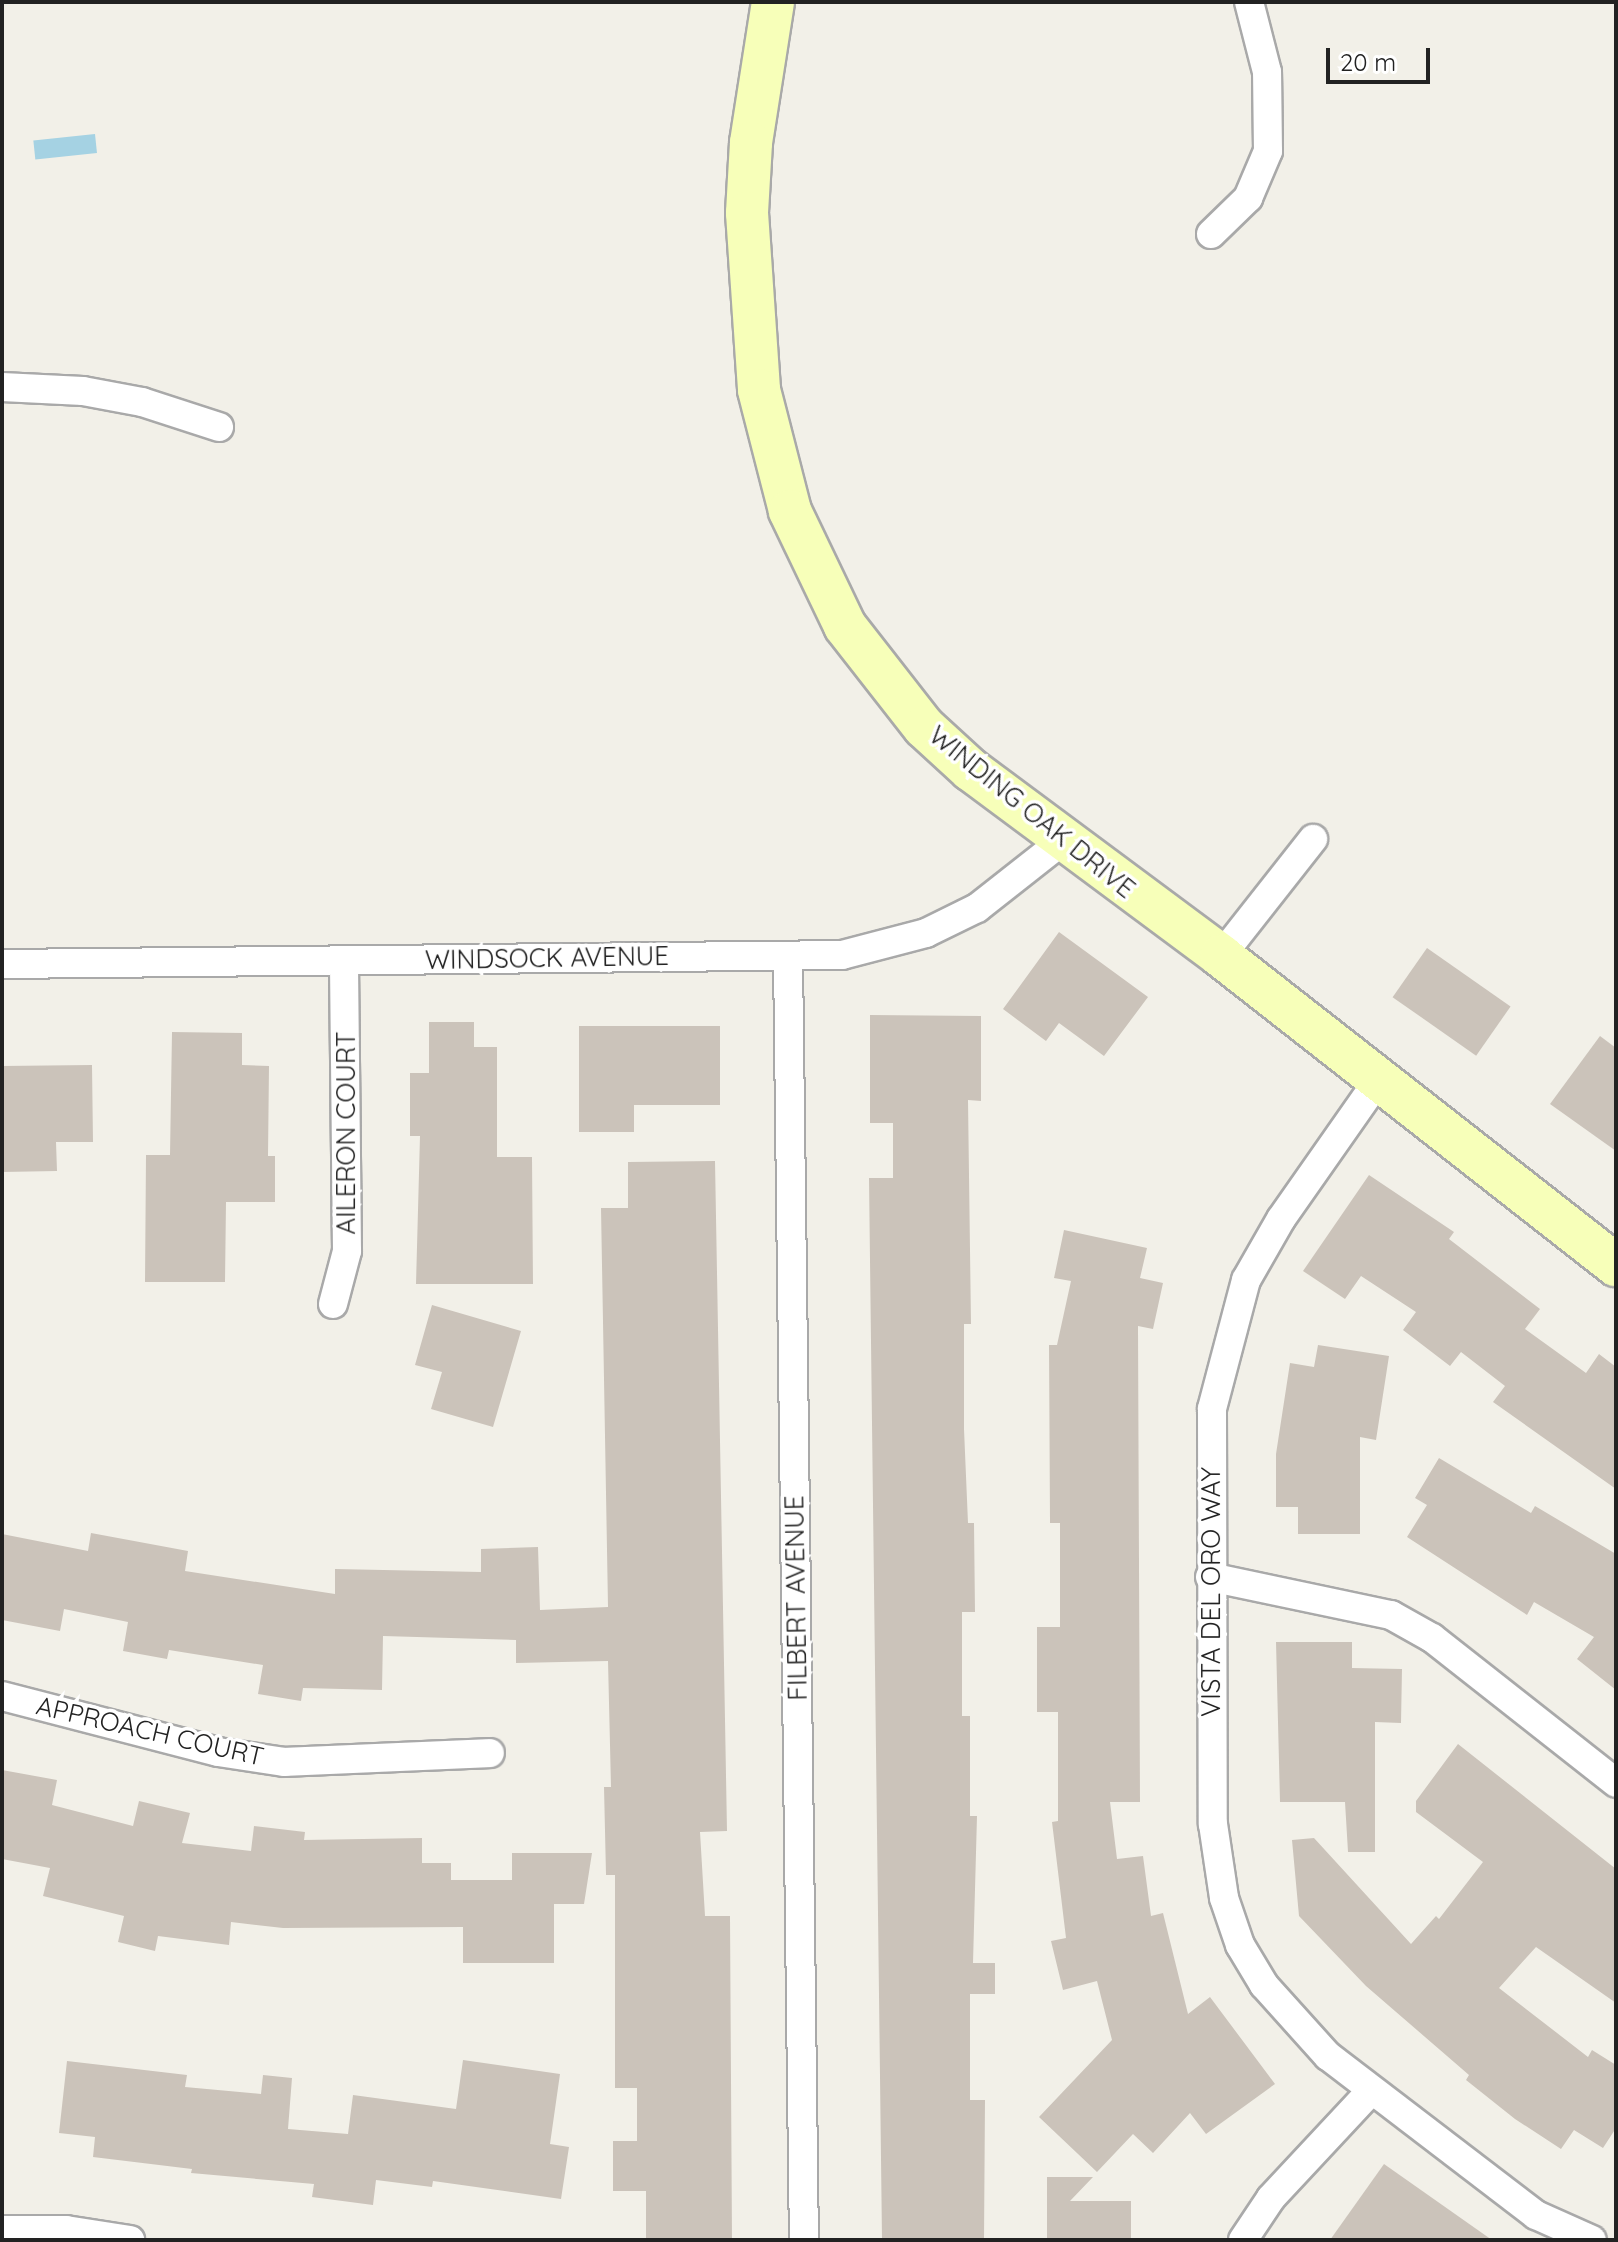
<!DOCTYPE html>
<style>
body{margin:0}
#map{position:relative;width:1618px;height:2242px;overflow:hidden;background:#f2f0e8;font-family:Quicksand,sans-serif}
div>[style]{position:absolute}
[style*='--x']{left:calc(var(--x)*1px);top:calc(var(--y)*1px);width:calc(var(--w)*1px);rotate:calc(var(--a)*1deg)}
.water>*{inset:0;background:#a5d2e3;transform-origin:0 0}
.building>*{inset:0;background:#cbc3ba;transform-origin:0 0}
.roads{filter:drop-shadow(2px 0 #a9a9a9) drop-shadow(-2px 0 #a9a9a9) drop-shadow(0 2px #a9a9a9) drop-shadow(0 -2px #a9a9a9)}
.street>*{height:28px;margin:-14px;padding:0 14px;transform-origin:14px;border-radius:14px;background:#fff}
.secondary>*{height:42px;margin:-21px;padding:0 21px;transform-origin:21px;border-radius:21px;background:#f7ffb9}
span{translate:-50% -50%;white-space:nowrap;text-align:center;line-height:1.15;-webkit-text-stroke:7px #fff;paint-order:stroke}
.street-label{font-size:26px;color:#222}
.frame{position:absolute;inset:0;border:4px solid #222;pointer-events:none}
.scale{position:absolute;left:1326px;top:48px;width:104px;height:36px;box-sizing:border-box;border:4px solid #222;border-top:0;padding-left:10px;font-size:24px;line-height:28px;white-space:nowrap;color:#222;-webkit-text-stroke:6px #fff;paint-order:stroke}
</style>
<div id="map">
<div class="water">
<div style="left:95px;top:134px;width:19px;height:62px;rotate:84deg"></div>
</div>
<div class="building">
<div style="clip-path:polygon(1059px 932px,1148px 997px,1104px 1056px,1059px 1023px,1046px 1041px,1003px 1009px)"></div>
<div style="left:1427px;top:948px;width:102px;height:60px;rotate:35deg"></div>
<div style="clip-path:polygon(870px 1015px,981px 1016px,981px 1101px,968px 1100px,971px 1324px,964px 1324px,964px 1429px,968px 1523px,974px 1523px,975px 1612px,962px 1612px,962px 1716px,970px 1716px,970px 1816px,977px 1816px,973px 1963px,995px 1963px,995px 1994px,970px 1994px,970px 2100px,985px 2100px,984px 2240px,882px 2240px,869px 1178px,893px 1178px,893px 1123px,870px 1123px)"></div>
<div style="clip-path:polygon(429px 1022px,474px 1022px,474px 1047px,497px 1047px,497px 1157px,532px 1157px,533px 1284px,416px 1284px,420px 1136px,410px 1136px,410px 1073px,429px 1073px)"></div>
<div style="clip-path:polygon(579px 1026px,720px 1026px,720px 1105px,634px 1105px,634px 1132px,579px 1132px)"></div>
<div style="clip-path:polygon(172px 1032px,242px 1033px,242px 1065px,269px 1066px,268px 1156px,275px 1156px,275px 1202px,226px 1202px,225px 1282px,145px 1282px,146px 1155px,170px 1155px)"></div>
<div style="clip-path:polygon(1600px 1036px,1616px 1048px,1616px 1151px,1550px 1104px)"></div>
<div style="clip-path:polygon(92px 1065px,93px 1142px,56px 1142px,57px 1171px,2px 1172px,2px 1066px)"></div>
<div style="clip-path:polygon(715px 1161px,727px 1831px,700px 1832px,705px 1916px,730px 1916px,732px 2240px,646px 2240px,646px 2191px,613px 2191px,613px 2141px,637px 2141px,637px 2088px,615px 2088px,615px 1875px,606px 1875px,604px 1787px,611px 1787px,608px 1661px,516px 1663px,516px 1640px,383px 1636px,382px 1690px,303px 1688px,301px 1701px,258px 1694px,263px 1665px,169px 1650px,167px 1659px,123px 1651px,128px 1622px,64px 1609px,60px 1631px,2px 1620px,2px 1534px,88px 1551px,91px 1533px,188px 1551px,185px 1571px,335px 1594px,335px 1569px,481px 1572px,481px 1549px,538px 1547px,540px 1610px,608px 1607px,601px 1208px,628px 1208px,628px 1162px)"></div>
<div style="clip-path:polygon(1369px 1175px,1454px 1232px,1449px 1239px,1540px 1309px,1525px 1329px,1586px 1373px,1599px 1354px,1616px 1367px,1616px 1489px,1493px 1402px,1505px 1386px,1461px 1352px,1450px 1366px,1403px 1330px,1416px 1312px,1361px 1276px,1345px 1299px,1303px 1271px)"></div>
<div style="clip-path:polygon(1064px 1230px,1147px 1248px,1140px 1278px,1163px 1283px,1153px 1329px,1138px 1326px,1140px 1802px,1110px 1802px,1117px 1859px,1143px 1856px,1151px 1916px,1163px 1913px,1188px 2014px,1210px 1997px,1275px 2084px,1206px 2134px,1190px 2113px,1153px 2153px,1133px 2134px,1097px 2172px,1039px 2117px,1112px 2040px,1097px 1981px,1063px 1990px,1051px 1941px,1066px 1938px,1052px 1822px,1058px 1821px,1058px 1712px,1037px 1712px,1037px 1627px,1060px 1627px,1060px 1523px,1050px 1523px,1049px 1345px,1057px 1345px,1071px 1281px,1054px 1278px)"></div>
<div style="clip-path:polygon(432px 1305px,521px 1331px,493px 1427px,431px 1409px,442px 1372px,415px 1365px)"></div>
<div style="clip-path:polygon(1318px 1345px,1389px 1356px,1376px 1440px,1360px 1437px,1360px 1534px,1298px 1534px,1298px 1507px,1276px 1507px,1276px 1454px,1290px 1363px,1314px 1367px)"></div>
<div style="clip-path:polygon(1439px 1458px,1531px 1513px,1535px 1506px,1616px 1554px,1616px 1690px,1577px 1659px,1594px 1637px,1534px 1602px,1527px 1615px,1407px 1537px,1427px 1505px,1415px 1498px)"></div>
<div style="clip-path:polygon(1276px 1642px,1352px 1642px,1352px 1668px,1402px 1669px,1401px 1723px,1375px 1722px,1375px 1852px,1348px 1852px,1345px 1802px,1280px 1802px)"></div>
<div style="clip-path:polygon(1458px 1744px,1616px 1869px,1616px 2003px,1536px 1947px,1499px 1988px,1588px 2057px,1592px 2050px,1616px 2065px,1616px 2128px,1603px 2148px,1574px 2130px,1561px 2149px,1515px 2119px,1466px 2080px,1469px 2075px,1366px 1986px,1299px 1916px,1292px 1840px,1314px 1838px,1411px 1944px,1436px 1916px,1439px 1919px,1483px 1862px,1416px 1812px,1416px 1801px)"></div>
<div style="clip-path:polygon(2px 1770px,57px 1780px,52px 1805px,133px 1826px,139px 1801px,190px 1813px,182px 1843px,251px 1851px,254px 1826px,305px 1832px,304px 1840px,422px 1838px,422px 1863px,451px 1863px,451px 1880px,512px 1880px,512px 1853px,592px 1853px,584px 1904px,554px 1904px,554px 1963px,463px 1963px,463px 1927px,283px 1928px,231px 1922px,229px 1945px,158px 1936px,155px 1951px,118px 1942px,124px 1916px,43px 1896px,50px 1868px,2px 1859px)"></div>
<div style="clip-path:polygon(463px 2060px,560px 2074px,550px 2144px,569px 2147px,561px 2199px,433px 2181px,432px 2187px,376px 2180px,373px 2205px,312px 2197px,314px 2184px,191px 2173px,192px 2169px,93px 2157px,95px 2137px,59px 2133px,67px 2061px,187px 2075px,185px 2087px,261px 2094px,263px 2075px,292px 2078px,288px 2129px,348px 2134px,353px 2095px,456px 2109px)"></div>
<div style="clip-path:polygon(1384px 2164px,1492px 2240px,1330px 2240px)"></div>
<div style="clip-path:polygon(1047px 2177px,1093px 2177px,1070px 2201px,1131px 2201px,1131px 2240px,1047px 2240px)"></div>
</div>
<div class="roads">
<div class="street">
<div style="--x:1211;--y:234;--w:52;--a:-44.2"></div>
<div style="--x:1248;--y:198;--w:51;--a:-66.9"></div>
<div style="--x:1268;--y:151;--w:79;--a:-90.7"></div>
<div style="--x:1267;--y:72;--w:72;--a:-104.4"></div>
<div style="--x:2;--y:387;--w:81;--a:2.8"></div>
<div style="--x:83;--y:391;--w:60;--a:10.6"></div>
<div style="--x:142;--y:402;--w:81;--a:18"></div>
<div style="--x:788;--y:956;--w:1284;--a:89.29"></div>
<div style="--x:1221;--y:956;--w:149;--a:-51.8"></div>
<div style="--x:2;--y:964;--w:840;--a:-0.61"></div>
<div style="--x:842;--y:955;--w:87;--a:-14.7"></div>
<div style="--x:926;--y:933;--w:57;--a:-26.1"></div>
<div style="--x:977;--y:908;--w:107;--a:-38.2"></div>
<div style="--x:1377;--y:1082;--w:167;--a:125"></div>
<div style="--x:1281;--y:1219;--w:70;--a:119.8"></div>
<div style="--x:1246;--y:1280;--w:133;--a:104.8"></div>
<div style="--x:1212;--y:1409;--w:415;--a:89.9"></div>
<div style="--x:1213;--y:1824;--w:75;--a:81.5"></div>
<div style="--x:1224;--y:1898;--w:50;--a:71.2"></div>
<div style="--x:1240;--y:1945;--w:47;--a:59"></div>
<div style="--x:1264;--y:1985;--w:96;--a:48"></div>
<div style="--x:1328;--y:2056;--w:262;--a:37.4"></div>
<div style="--x:1536;--y:2215;--w:61;--a:24.1"></div>
<div style="--x:333;--y:1304;--w:55;--a:-75.2"></div>
<div style="--x:347;--y:1251;--w:290;--a:-90.6"></div>
<div style="--x:1210;--y:1577;--w:185;--a:11.9"></div>
<div style="--x:1391;--y:1615;--w:47;--a:29.3"></div>
<div style="--x:1432;--y:1638;--w:234;--a:38.2"></div>
<div style="--x:2;--y:1696;--w:223;--a:14.5"></div>
<div style="--x:218;--y:1752;--w:68;--a:8.5"></div>
<div style="--x:285;--y:1762;--w:205;--a:-2.5"></div>
<div style="--x:2;--y:2230;--w:64;--a:0"></div>
<div style="--x:66;--y:2230;--w:65;--a:8.9"></div>
<div style="--x:1243;--y:2240;--w:50;--a:-56.3"></div>
<div style="--x:1271;--y:2198;--w:145;--a:-47"></div>
</div>
<div class="secondary">
<div style="--x:773;--y:2;--w:143;--a:98.9"></div>
<div style="--x:751;--y:143;--w:70;--a:93.3"></div>
<div style="--x:747;--y:213;--w:177;--a:86.1"></div>
<div style="--x:759;--y:390;--w:125;--a:75.6"></div>
<div style="--x:790;--y:511;--w:127;--a:64.4"></div>
<div style="--x:845;--y:626;--w:128;--a:52"></div>
<div style="--x:924;--y:727;--w:64;--a:42.5"></div>
<div style="--x:971;--y:770;--w:312;--a:36.6"></div>
<div style="--x:1221;--y:956;--w:502;--a:38.04"></div>
</div>
</div>
<div class="street-label">
<span style="left:1032px;top:812px;rotate:39deg">WINDING OAK DRIVE</span>
<span style="left:547px;top:958px;rotate:-1deg">WINDSOCK AVENUE</span>
<span style="left:346px;top:1133px;rotate:-90deg">AILERON COURT</span>
<span style="left:1211px;top:1592px;rotate:-90deg">VISTA DEL ORO WAY</span>
<span style="left:796px;top:1598px;rotate:-91deg">FILBERT AVENUE</span>
<span style="left:150px;top:1731px;rotate:13deg">APPROACH COURT</span>
</div>
<div class="frame"></div>
<div class="scale">20 m</div>
</div>
